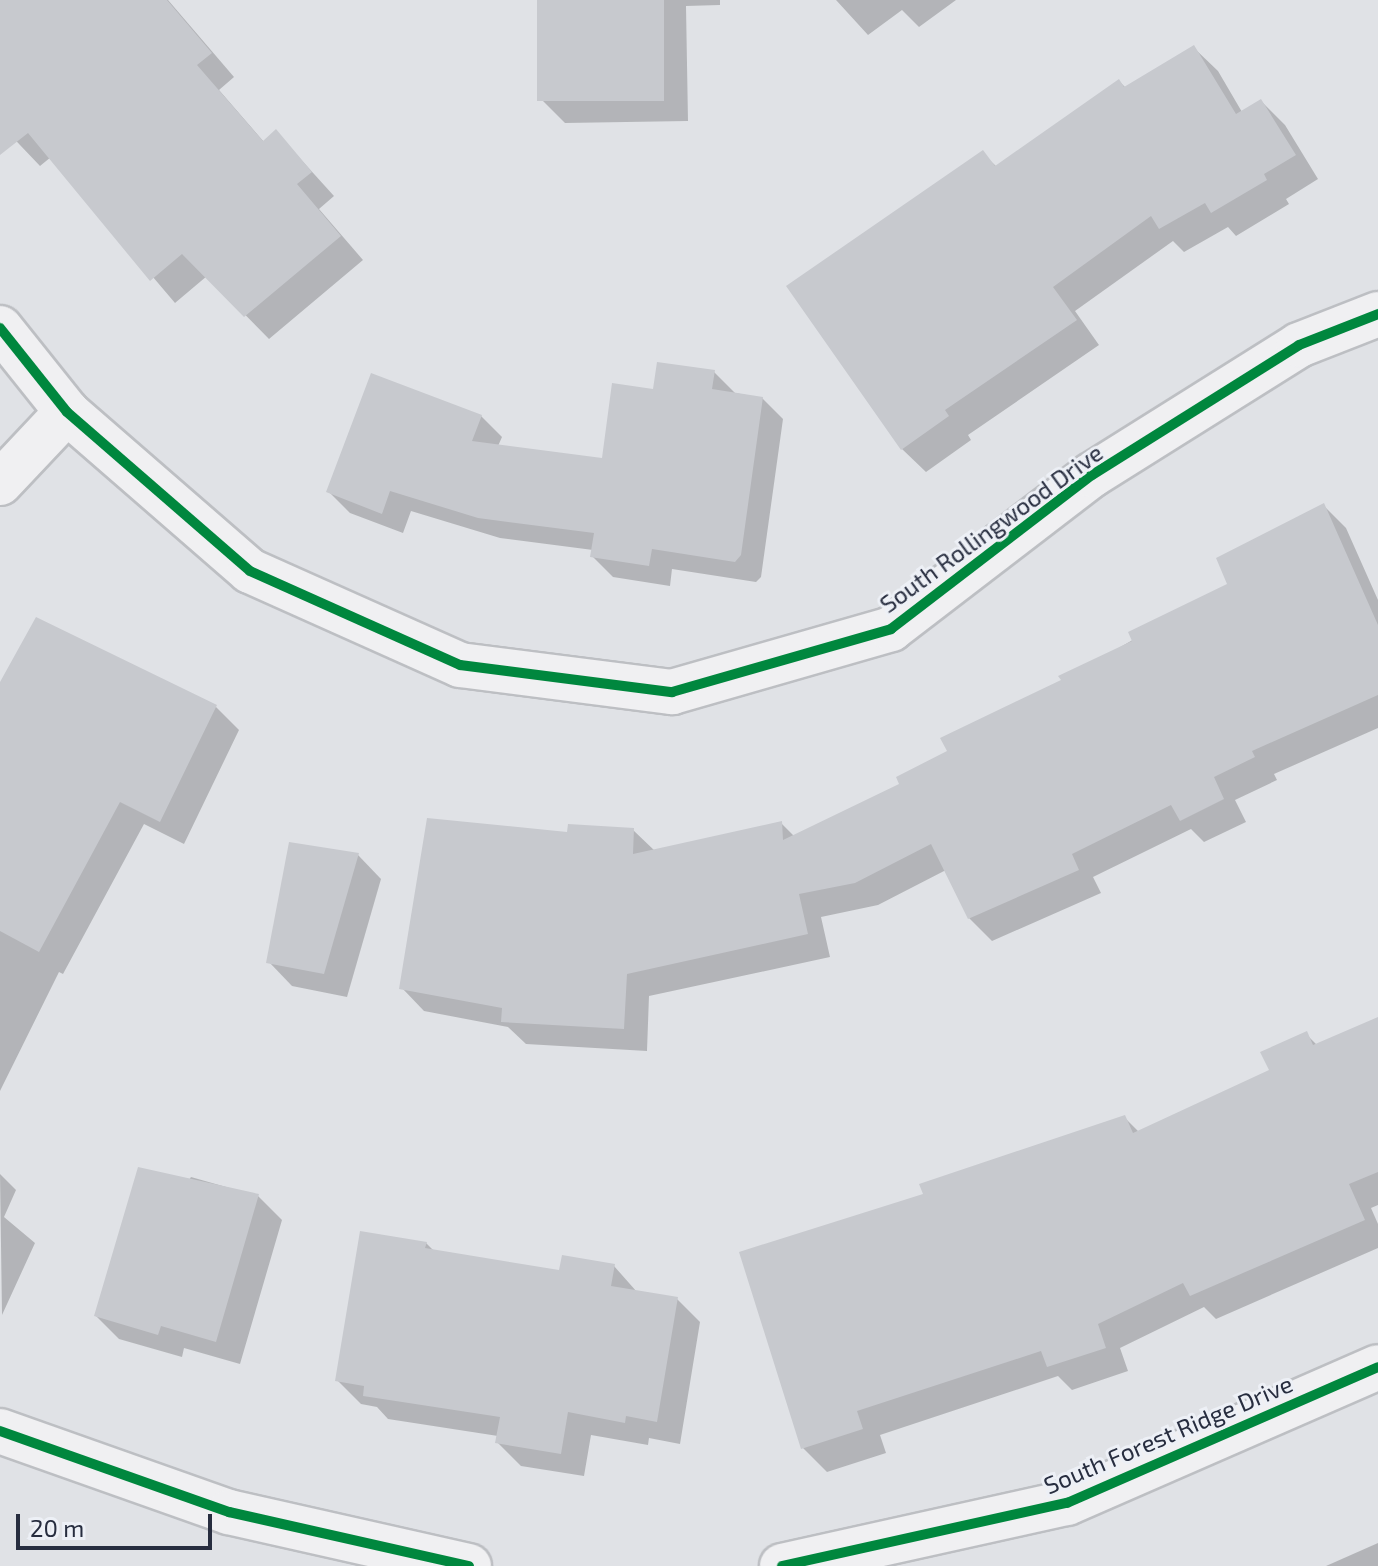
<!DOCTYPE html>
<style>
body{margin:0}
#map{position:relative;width:1378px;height:1566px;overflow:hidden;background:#e0e2e6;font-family:"Exo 2",sans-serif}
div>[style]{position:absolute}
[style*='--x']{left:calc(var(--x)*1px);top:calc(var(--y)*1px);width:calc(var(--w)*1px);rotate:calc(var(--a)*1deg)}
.shadow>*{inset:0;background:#0003}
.building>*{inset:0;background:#c7c9ce;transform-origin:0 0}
.roads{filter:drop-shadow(2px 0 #bdbfc3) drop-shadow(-2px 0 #bdbfc3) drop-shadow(0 2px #bdbfc3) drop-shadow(0 -2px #bdbfc3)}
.minor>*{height:44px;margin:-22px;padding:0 22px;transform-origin:22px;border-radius:22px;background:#f0f0f2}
.cycleway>*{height:10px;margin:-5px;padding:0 5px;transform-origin:5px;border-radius:5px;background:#00873e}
span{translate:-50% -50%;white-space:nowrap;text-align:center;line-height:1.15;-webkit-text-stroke:6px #edf0f6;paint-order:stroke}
.street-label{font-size:24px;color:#272d3f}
.scale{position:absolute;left:16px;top:1514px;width:196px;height:36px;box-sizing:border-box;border:4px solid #272d3f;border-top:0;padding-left:10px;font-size:24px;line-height:28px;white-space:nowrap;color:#272d3f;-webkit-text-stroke:6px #edf0f6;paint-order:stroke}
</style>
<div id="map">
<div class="shadow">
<div style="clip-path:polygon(0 0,168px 0,234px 77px,219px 90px,264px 142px,276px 132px,334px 196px,319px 209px,363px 260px,269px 339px,207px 276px,175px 303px,51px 157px,40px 166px,0 124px)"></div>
<div style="clip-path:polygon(539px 0,720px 0,720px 5px,686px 6px,688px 121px,565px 123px,542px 100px)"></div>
<div style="clip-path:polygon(836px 0,956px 0,919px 27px,902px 10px,868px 35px)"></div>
<div style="clip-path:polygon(1194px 48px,1218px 71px,1242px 112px,1261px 101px,1285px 125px,1318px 179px,1286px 199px,1289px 204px,1236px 236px,1228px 227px,1184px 252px,1173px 241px,1075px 311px,1099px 345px,968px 435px,971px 440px,926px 472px,902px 449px,982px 153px,997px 167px,1119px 81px,1126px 88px)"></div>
<div style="clip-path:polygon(714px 372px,735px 393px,762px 398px,783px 419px,761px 577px,756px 582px,672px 569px,670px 586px,613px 577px,592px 556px,593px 550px,500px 538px,411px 511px,403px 533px,350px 513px,329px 492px,481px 416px,502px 437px,498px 446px,604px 460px,655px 391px)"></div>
<div style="clip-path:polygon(1323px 505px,1346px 528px,1378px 600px,1378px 728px,1274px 774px,1277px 780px,1235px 800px,1246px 822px,1204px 842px,1191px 829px,1093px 877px,1101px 893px,992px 941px,969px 918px,946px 870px,878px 905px,821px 917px,830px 957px,649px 996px,647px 1051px,526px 1044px,508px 1027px,424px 1011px,402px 988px,569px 834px,633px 830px,655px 851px,781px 823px,794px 836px,901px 784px,1063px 680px,1230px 584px)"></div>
<div style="clip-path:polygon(0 687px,216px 707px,239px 730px,184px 844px,144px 824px,63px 974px,59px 972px,0 1091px)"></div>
<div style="clip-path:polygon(358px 855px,381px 879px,347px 997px,292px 986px,269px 962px)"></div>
<div style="clip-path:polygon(1378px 1018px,1378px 1205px,1371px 1208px,1378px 1224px,1378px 1248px,1216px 1319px,1204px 1307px,1120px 1348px,1128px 1371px,1072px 1390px,1058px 1376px,880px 1435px,886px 1453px,827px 1472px,803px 1448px,925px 1196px,1125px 1118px,1139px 1132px,1271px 1071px,1306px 1034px,1317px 1045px)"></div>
<div style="clip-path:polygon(0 1174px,16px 1190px,4px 1217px,35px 1243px,2px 1315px)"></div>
<div style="clip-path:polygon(191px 1177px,258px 1196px,282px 1220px,240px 1364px,184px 1348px,182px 1357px,119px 1339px,96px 1316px)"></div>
<div style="clip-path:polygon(426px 1243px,434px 1251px,561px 1272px,614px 1266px,637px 1292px,677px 1299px,700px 1322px,680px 1444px,649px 1438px,648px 1445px,591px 1435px,584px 1476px,521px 1466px,497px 1442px,498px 1436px,388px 1419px,377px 1407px,361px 1404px,338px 1381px)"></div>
<div style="clip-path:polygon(1378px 1543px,1378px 1566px,1326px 1566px)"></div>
</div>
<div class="building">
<div style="clip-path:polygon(0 0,167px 0,212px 53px,197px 65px,263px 141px,276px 129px,312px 172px,297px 184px,341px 236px,244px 317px,182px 254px,150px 281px,28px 133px,0 155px)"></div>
<div style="left:537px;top:0;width:127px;height:101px"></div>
<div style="clip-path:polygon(1194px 45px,1236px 114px,1261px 99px,1296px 155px,1264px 174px,1267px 180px,1211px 213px,1205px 203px,1159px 229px,1151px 216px,1053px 287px,1077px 320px,945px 410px,949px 416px,901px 450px,786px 286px,983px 150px,995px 166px,1119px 79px,1124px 87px)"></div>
<div style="clip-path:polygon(657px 362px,715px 370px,712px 389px,763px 397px,741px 555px,735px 562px,652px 549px,649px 566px,590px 557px,594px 533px,478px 518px,390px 491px,382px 514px,326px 492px,371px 373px,482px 415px,472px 441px,602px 458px,612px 383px,653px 389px)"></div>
<div style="clip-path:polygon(1324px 503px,1378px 625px,1378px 695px,1252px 751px,1255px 757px,1214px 777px,1224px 799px,1180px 821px,1171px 805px,1072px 854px,1079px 870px,968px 919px,931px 844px,855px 883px,799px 894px,808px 934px,627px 974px,624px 1029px,501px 1022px,502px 1008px,399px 989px,427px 818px,567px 832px,568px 824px,634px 828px,633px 854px,782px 821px,783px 840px,899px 784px,896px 777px,947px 751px,940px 738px,1061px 680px,1058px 676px,1132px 641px,1128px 632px,1227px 584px,1216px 558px)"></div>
<div style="clip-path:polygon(36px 617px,217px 705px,160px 822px,120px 802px,39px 952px,0 931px,0 682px)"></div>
<div style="clip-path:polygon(289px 842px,359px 853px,324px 974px,266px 963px)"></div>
<div style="clip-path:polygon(1378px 1017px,1378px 1172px,1349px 1184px,1365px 1220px,1190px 1296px,1183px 1283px,1098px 1324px,1106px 1348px,1047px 1367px,1041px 1351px,857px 1411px,863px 1429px,801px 1449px,739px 1252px,923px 1194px,919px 1184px,1125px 1115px,1133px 1133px,1269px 1070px,1260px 1052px,1307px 1031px,1313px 1045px)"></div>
<div style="clip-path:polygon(138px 1167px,259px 1194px,216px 1342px,161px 1326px,158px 1335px,94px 1316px)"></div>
<div style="clip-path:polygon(360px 1231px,427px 1242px,425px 1248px,559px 1270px,562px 1255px,615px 1264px,611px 1286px,678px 1297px,657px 1422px,626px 1416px,625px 1423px,568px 1412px,561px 1454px,495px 1443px,500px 1417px,363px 1396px,364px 1386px,335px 1381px)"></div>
</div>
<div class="roads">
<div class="minor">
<div style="--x:0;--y:328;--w:107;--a:51.4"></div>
<div style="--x:67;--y:412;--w:242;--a:41"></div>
<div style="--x:250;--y:571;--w:230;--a:24.1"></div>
<div style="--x:460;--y:665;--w:214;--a:7.3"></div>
<div style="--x:672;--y:692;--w:228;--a:-16"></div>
<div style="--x:891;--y:629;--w:253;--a:-37.5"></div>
<div style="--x:1092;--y:475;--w:244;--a:-32.1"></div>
<div style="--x:1299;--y:345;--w:85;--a:-21.4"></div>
<div style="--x:0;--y:483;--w:98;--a:-46.7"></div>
<div style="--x:0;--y:1431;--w:243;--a:19.5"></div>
<div style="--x:229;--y:1512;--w:246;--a:12.7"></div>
<div style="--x:782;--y:1566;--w:292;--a:-12.5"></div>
<div style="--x:1067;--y:1503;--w:339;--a:-23.6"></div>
</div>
</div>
<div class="cycleway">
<div style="--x:0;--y:328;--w:107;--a:51.4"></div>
<div style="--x:67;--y:412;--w:242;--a:41"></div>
<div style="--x:250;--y:571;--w:230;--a:24.1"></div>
<div style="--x:460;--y:665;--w:214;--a:7.3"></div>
<div style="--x:672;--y:692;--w:228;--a:-16"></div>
<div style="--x:891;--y:629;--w:253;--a:-37.5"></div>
<div style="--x:1092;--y:475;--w:244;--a:-32.1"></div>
<div style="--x:1299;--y:345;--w:85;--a:-21.4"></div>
<div style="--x:0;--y:1431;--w:243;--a:19.5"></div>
<div style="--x:229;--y:1512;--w:246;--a:12.7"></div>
<div style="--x:782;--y:1566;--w:292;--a:-12.5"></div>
<div style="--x:1067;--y:1503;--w:339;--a:-23.6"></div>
</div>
<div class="street-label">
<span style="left:991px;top:528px;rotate:-36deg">South Rollingwood Drive</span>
<span style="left:1168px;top:1434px;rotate:-23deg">South Forest Ridge Drive</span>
</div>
<div class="scale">20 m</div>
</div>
